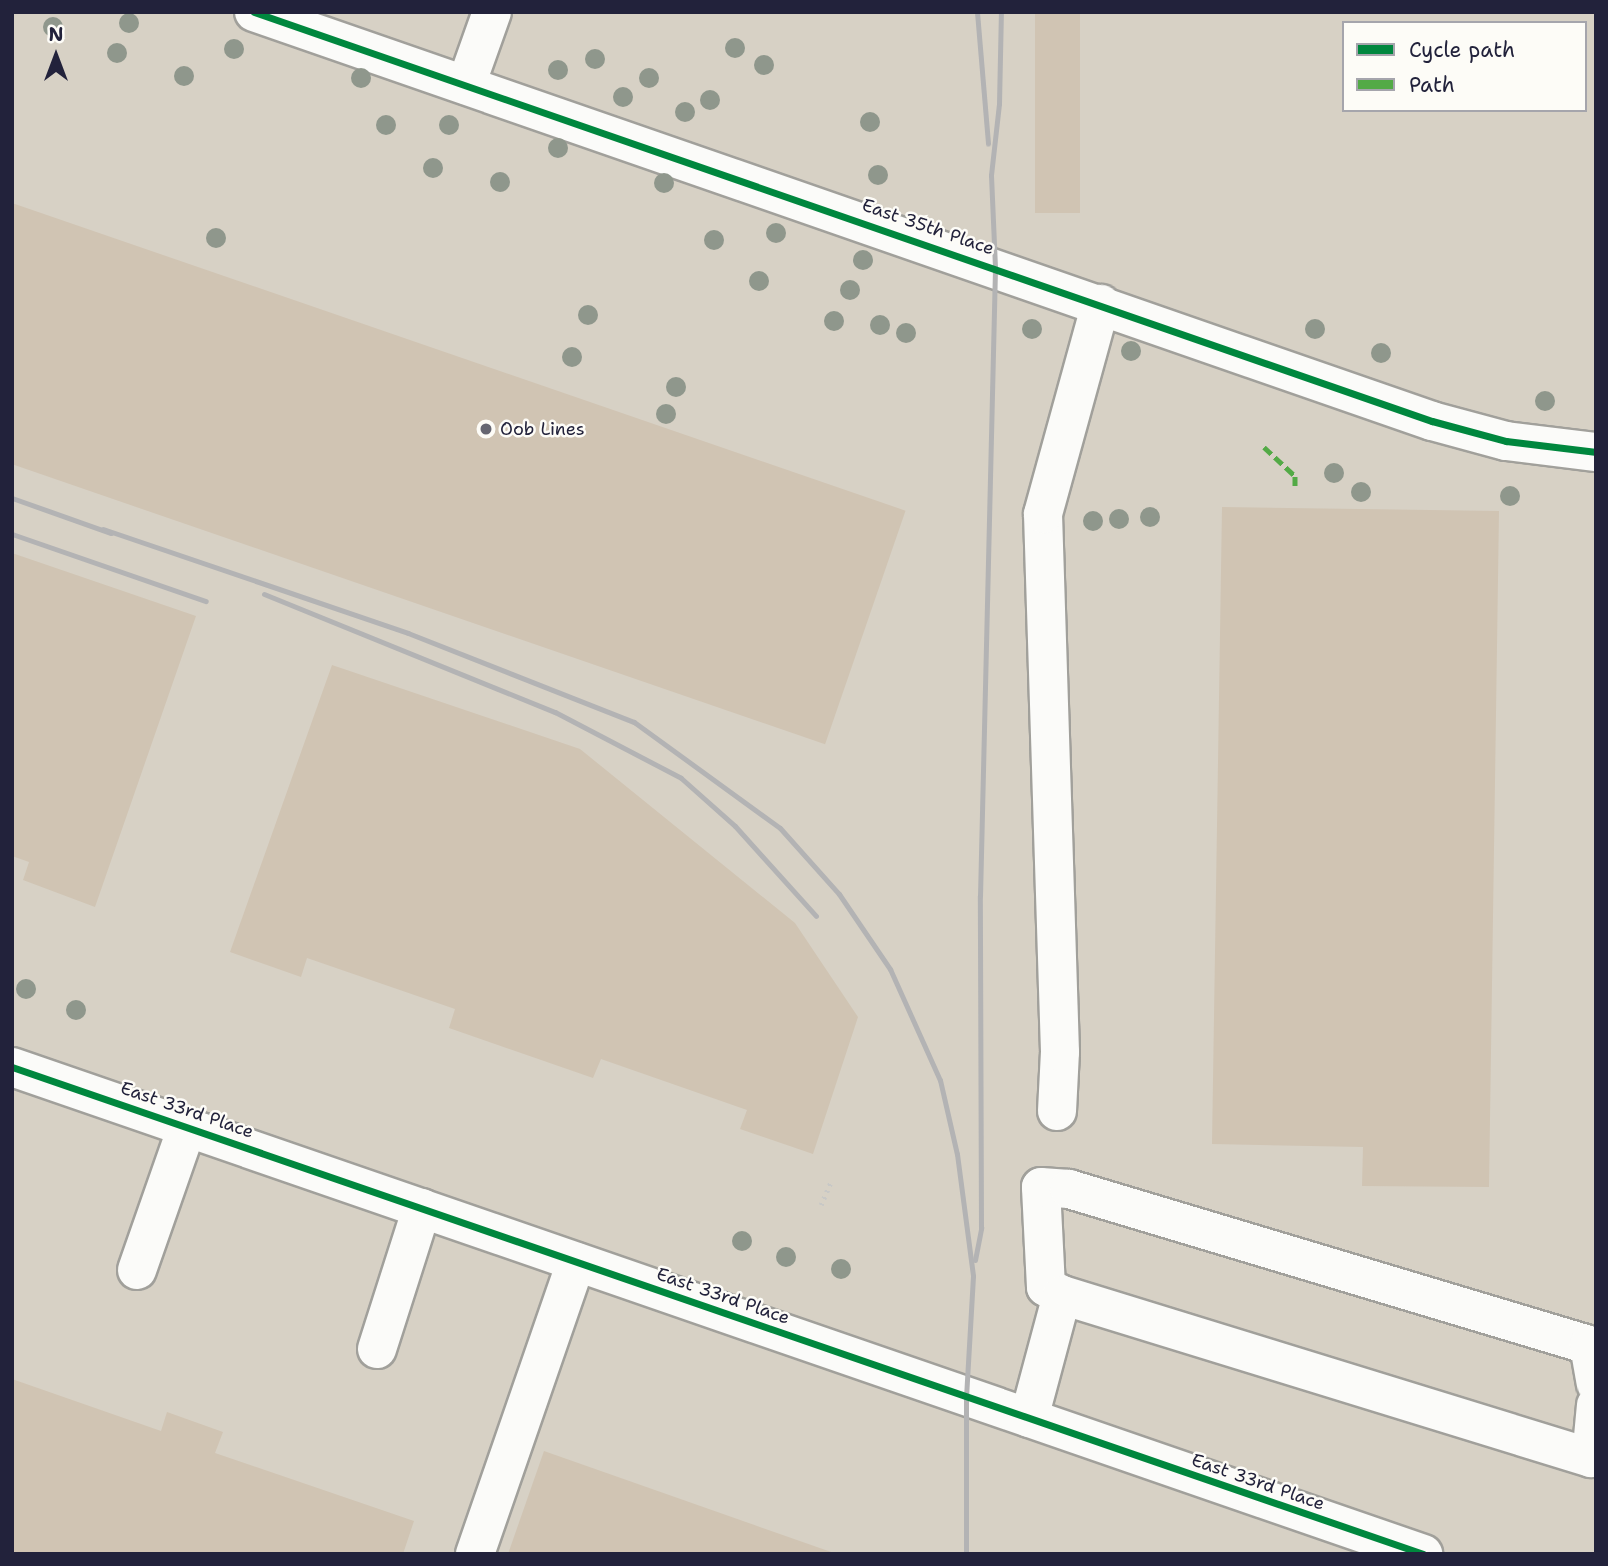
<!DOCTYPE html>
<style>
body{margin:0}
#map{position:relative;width:1608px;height:1566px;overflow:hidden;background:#e5e3d4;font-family:"Shantell Sans",sans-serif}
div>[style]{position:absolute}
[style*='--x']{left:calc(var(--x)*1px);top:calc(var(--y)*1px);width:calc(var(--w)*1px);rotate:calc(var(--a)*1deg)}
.industrial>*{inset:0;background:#d7d1c5}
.building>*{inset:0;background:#d0c4b3;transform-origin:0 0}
.path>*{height:4.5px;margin-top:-2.25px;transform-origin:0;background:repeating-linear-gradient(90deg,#c8c8c6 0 2px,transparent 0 7px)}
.roads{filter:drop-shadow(2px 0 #a1a09b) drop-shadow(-2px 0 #a1a09b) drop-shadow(0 2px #a1a09b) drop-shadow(0 -2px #a1a09b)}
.minor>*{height:38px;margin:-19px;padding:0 19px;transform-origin:19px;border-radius:19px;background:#fbfbf9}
.rail>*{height:5px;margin:-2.5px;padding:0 2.5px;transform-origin:2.5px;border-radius:2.5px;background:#b3b3b4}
.quiet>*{height:5px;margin-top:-2.5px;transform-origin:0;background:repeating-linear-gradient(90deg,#53aa46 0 10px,transparent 0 15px)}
.cycleway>*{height:7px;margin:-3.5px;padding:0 3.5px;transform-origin:3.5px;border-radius:3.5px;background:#00873e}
.trees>*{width:20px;height:20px;margin:-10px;border-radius:50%;background:#8f978c}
.dots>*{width:19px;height:19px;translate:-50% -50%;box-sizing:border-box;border:4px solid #fdfcf7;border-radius:50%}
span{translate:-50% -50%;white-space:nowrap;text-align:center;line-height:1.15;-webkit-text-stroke:5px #fdfcf7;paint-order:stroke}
.street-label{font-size:18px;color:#22223b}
.poi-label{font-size:18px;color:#22223b}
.left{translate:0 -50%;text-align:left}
.frame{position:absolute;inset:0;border:14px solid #22223b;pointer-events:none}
.legend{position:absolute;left:1342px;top:21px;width:245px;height:91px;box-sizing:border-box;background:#fdfcf7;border:2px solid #a5a5ac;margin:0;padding:9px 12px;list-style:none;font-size:21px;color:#22223b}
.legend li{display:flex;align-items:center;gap:14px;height:35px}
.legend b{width:35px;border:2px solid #a5a5ac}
.north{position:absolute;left:21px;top:21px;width:70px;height:70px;-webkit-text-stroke:5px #fdfcf7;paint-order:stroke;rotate:0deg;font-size:19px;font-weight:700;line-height:28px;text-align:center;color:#22223b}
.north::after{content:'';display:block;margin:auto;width:24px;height:32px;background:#22223b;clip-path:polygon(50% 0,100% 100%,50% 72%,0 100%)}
</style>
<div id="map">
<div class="industrial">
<div style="clip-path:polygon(evenodd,12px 12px,1596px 12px,1596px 1554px,12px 1554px,12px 12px,1344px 23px,1585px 23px,1585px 110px,1344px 110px,1344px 23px)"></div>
</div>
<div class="building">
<div style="left:1035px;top:12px;width:45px;height:201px"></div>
<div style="left:12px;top:203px;width:945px;height:247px;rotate:19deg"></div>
<div style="clip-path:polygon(1222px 507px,1499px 511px,1489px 1187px,1362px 1186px,1363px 1147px,1212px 1144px)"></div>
<div style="clip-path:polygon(12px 553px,196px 616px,95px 907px,23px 880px,29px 862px,12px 856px)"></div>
<div style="clip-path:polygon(332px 665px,580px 749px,795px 923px,858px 1017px,813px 1154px,740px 1129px,747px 1110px,601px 1059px,593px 1078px,449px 1028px,455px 1009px,307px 958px,301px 977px,230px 952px)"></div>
<div style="clip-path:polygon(12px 1379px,161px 1431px,167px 1412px,223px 1432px,215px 1453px,414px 1521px,403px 1554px,12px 1554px)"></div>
<div style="clip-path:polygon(544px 1451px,834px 1553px,833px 1554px,508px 1554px)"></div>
</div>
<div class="path">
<div style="--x:821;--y:1205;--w:26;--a:-67"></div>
</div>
<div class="roads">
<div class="minor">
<div style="--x:254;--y:12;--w:1247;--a:19.15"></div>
<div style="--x:1432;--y:421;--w:77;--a:15.1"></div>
<div style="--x:1506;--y:441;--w:91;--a:7"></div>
<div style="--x:466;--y:85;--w:77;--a:-70.4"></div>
<div style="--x:12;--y:1067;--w:1493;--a:19.04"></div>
<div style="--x:1057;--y:1111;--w:59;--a:-87.1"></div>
<div style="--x:1060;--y:1052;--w:538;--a:-91.81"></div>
<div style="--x:1043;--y:514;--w:218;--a:-74.6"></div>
<div style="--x:137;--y:1270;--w:151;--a:-70.7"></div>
<div style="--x:1062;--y:1295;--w:18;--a:-153"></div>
<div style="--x:1046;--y:1287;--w:100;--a:-92.9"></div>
<div style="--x:1041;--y:1187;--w:28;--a:4"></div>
<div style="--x:1069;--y:1189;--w:543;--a:16.7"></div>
<div style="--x:1589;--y:1345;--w:39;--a:80"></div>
<div style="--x:377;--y:1349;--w:148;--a:-72.3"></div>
<div style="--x:1029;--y:1418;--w:127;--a:-75"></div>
<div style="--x:1062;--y:1295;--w:554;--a:17.13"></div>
<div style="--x:1591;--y:1458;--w:53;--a:-84.6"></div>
<div style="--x:475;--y:1554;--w:309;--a:-70.9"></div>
</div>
</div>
<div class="rail">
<div style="--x:977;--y:12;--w:132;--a:85.2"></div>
<div style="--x:12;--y:498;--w:105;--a:19.5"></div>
<div style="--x:103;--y:529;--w:322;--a:18.8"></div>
<div style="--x:408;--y:633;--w:243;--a:21.5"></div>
<div style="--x:634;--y:722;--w:180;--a:36"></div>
<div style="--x:780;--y:828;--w:89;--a:48.2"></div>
<div style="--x:839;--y:894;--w:91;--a:55.8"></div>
<div style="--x:890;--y:969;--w:122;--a:65.8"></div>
<div style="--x:940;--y:1080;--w:76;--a:77.1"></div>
<div style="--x:957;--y:1154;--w:123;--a:82.5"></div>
<div style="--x:973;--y:1276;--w:120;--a:93.3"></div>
<div style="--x:966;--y:1396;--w:158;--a:90"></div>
<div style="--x:12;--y:534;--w:205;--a:19.1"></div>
<div style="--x:264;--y:594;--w:314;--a:22.1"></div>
<div style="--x:555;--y:712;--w:142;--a:27.6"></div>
<div style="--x:681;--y:778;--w:72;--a:41.6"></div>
<div style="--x:735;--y:826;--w:121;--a:48"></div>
<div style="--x:975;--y:1260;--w:33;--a:-79"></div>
<div style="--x:981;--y:1228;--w:332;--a:-90.2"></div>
<div style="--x:980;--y:896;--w:629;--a:-88.63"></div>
<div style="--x:995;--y:267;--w:92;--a:-92.5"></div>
<div style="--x:991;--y:175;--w:71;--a:-83.6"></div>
<div style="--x:999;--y:104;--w:92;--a:-88.8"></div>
</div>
<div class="quiet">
<div style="--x:1264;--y:447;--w:42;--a:43.1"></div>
<div style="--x:1295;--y:476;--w:13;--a:90"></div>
</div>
<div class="cycleway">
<div style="--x:254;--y:12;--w:1247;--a:19.15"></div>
<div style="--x:1432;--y:421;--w:77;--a:15.1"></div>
<div style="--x:1506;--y:441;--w:91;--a:7"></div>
<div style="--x:12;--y:1067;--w:1493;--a:19.04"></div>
</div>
<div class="trees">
<div style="left:129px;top:23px"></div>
<div style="left:53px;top:27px"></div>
<div style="left:735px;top:48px"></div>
<div style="left:234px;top:49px"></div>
<div style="left:117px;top:53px"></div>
<div style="left:595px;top:59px"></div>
<div style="left:764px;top:65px"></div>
<div style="left:558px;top:70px"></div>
<div style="left:184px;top:76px"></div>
<div style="left:361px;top:78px"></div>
<div style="left:649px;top:78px"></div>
<div style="left:623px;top:97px"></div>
<div style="left:710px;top:100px"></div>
<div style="left:685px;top:112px"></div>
<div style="left:870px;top:122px"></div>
<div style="left:386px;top:125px"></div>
<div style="left:449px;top:125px"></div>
<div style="left:558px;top:148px"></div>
<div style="left:433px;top:168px"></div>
<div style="left:878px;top:175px"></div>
<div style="left:500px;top:182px"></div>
<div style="left:664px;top:183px"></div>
<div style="left:776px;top:233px"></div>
<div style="left:216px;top:238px"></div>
<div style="left:714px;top:240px"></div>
<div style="left:863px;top:260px"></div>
<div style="left:759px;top:281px"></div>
<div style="left:850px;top:290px"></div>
<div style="left:588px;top:315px"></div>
<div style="left:834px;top:321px"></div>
<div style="left:880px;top:325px"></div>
<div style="left:1032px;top:329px"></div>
<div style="left:1315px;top:329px"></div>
<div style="left:906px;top:333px"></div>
<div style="left:1131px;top:351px"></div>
<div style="left:1381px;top:353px"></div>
<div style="left:572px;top:357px"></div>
<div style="left:676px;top:387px"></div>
<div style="left:1545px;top:401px"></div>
<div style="left:666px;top:414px"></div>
<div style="left:1334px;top:473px"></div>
<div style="left:1361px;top:492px"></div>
<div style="left:1510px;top:496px"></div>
<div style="left:1150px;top:517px"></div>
<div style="left:1119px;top:519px"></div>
<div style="left:1093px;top:521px"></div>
<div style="left:26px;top:989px"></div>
<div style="left:76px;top:1010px"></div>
<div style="left:742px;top:1241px"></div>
<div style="left:786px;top:1257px"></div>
<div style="left:841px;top:1269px"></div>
</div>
<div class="dots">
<div style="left:486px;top:429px;background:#666671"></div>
</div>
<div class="street-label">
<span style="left:928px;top:227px;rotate:19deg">East 35th Place</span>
<span style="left:187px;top:1110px;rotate:19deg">East 33rd Place</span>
<span style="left:723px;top:1296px;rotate:19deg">East 33rd Place</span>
<span style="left:1258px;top:1482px;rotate:19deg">East 33rd Place</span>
</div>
<div class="poi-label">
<span class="left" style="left:500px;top:429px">Oob Lines</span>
</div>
<div class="frame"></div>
<ul class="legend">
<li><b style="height:9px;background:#00873e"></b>Cycle path</li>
<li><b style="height:9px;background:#53aa46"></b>Path</li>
</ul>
<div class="north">N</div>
</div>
